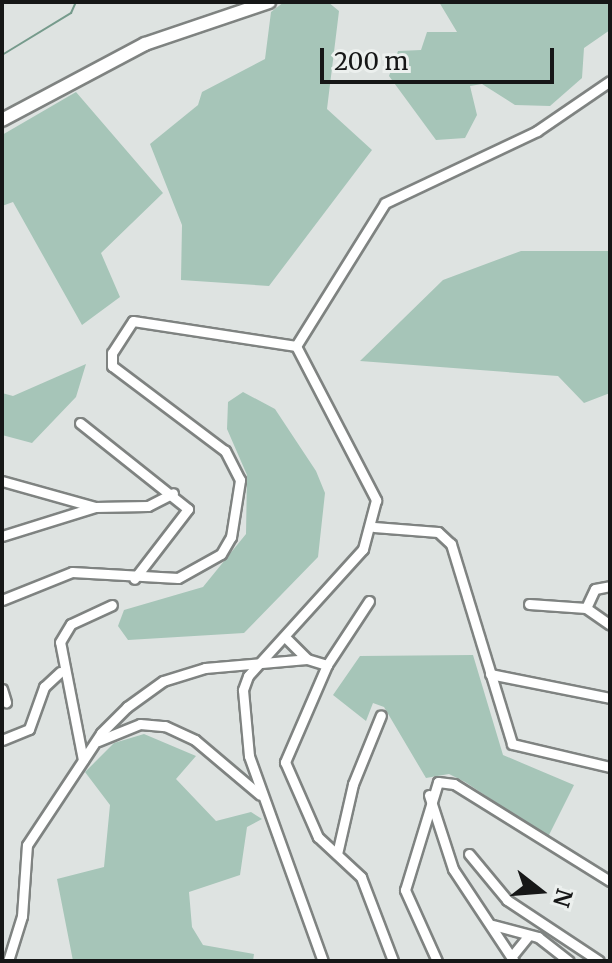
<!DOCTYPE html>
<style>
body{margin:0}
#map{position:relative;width:612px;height:963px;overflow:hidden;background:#dee3e1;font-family:Merriweather,serif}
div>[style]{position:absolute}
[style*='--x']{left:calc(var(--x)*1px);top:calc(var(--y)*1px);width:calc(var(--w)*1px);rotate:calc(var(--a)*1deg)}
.green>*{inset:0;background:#a6c5b8}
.stream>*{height:2px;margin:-1px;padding:0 1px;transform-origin:1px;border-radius:1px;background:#769b8c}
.roads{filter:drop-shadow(2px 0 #7f8381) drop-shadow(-2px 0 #7f8381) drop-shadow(0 2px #7f8381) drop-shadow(0 -2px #7f8381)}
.street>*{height:9px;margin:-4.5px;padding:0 4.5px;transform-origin:4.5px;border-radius:4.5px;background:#fff}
.secondary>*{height:12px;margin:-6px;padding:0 6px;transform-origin:6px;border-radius:6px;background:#fff}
span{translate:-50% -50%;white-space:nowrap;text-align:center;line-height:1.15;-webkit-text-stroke:8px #ecf0ee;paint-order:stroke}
.frame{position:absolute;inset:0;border:4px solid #161717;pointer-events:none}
.north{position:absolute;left:500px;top:851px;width:80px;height:80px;-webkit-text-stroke:6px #ecf0ee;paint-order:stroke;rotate:107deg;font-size:22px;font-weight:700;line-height:32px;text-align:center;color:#161717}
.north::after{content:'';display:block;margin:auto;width:28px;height:36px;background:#161717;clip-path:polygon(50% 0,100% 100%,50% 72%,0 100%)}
.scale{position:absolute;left:320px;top:48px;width:234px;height:36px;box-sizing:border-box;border:4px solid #161717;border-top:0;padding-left:10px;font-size:24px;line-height:28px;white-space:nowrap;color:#161717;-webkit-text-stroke:6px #ecf0ee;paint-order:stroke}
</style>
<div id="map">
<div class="green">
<div style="clip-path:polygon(284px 2px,328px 2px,339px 11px,327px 109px,372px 150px,269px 286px,181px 280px,182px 225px,150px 144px,198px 105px,202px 92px,265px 59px,271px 12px)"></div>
<div style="clip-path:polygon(439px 2px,610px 2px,610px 30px,584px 48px,582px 78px,550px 106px,515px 105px,482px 84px,470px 86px,477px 115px,465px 138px,436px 140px,389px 76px,398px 51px,421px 50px,427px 32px,457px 32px)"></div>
<div style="clip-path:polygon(76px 92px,163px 193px,101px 253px,120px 297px,82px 325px,13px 202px,2px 206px,2px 135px)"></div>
<div style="clip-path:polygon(521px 251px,610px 251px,610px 393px,584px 403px,558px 376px,360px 361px,443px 280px)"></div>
<div style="clip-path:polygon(86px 364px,76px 397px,32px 443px,2px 435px,2px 393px,13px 396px)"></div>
<div style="clip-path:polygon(243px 392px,275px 409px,316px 471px,325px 493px,318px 557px,244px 633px,128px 640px,118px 626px,124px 610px,203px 587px,246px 534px,247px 475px,227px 429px,228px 402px)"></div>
<div style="clip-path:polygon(473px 655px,503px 755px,574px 785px,548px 837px,465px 782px,449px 774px,426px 778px,384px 707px,373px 703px,366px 721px,333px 695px,360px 656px)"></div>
<div style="clip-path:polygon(144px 734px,196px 756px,176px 779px,216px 821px,251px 812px,262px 819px,247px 827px,240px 875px,189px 892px,192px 927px,203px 945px,254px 954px,253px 961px,73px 961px,57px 879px,104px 867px,110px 805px,85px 772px,114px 743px)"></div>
</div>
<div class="stream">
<div style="--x:2;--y:55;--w:81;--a:-31.3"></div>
<div style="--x:71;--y:13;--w:12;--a:-66"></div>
</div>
<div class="roads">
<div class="street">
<div style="--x:296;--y:346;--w:174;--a:62.5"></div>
<div style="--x:376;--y:500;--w:51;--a:104.9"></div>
<div style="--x:363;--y:549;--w:171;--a:132.2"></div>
<div style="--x:248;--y:676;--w:15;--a:110"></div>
<div style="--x:243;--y:690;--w:66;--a:84.8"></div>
<div style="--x:249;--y:756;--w:218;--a:70.2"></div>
<div style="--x:296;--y:346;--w:168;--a:-58.1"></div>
<div style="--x:385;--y:203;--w:168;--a:-25.3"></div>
<div style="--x:537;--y:131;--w:88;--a:-34.4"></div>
<div style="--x:80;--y:423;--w:138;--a:38.5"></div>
<div style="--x:188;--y:509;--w:88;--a:127.6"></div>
<div style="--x:2;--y:481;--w:97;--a:15.6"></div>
<div style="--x:95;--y:507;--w:53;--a:-1.1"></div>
<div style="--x:148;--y:506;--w:28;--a:-27"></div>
<div style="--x:374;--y:527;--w:64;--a:4.5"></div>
<div style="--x:438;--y:532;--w:18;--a:43"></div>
<div style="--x:451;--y:544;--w:209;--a:73"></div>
<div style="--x:512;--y:744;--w:101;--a:13.2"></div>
<div style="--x:2;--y:536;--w:97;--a:-17.3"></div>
<div style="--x:2;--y:600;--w:75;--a:-21.8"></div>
<div style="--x:72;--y:572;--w:106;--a:3.2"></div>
<div style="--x:178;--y:578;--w:49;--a:-29.2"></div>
<div style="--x:221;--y:554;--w:20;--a:-60"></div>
<div style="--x:231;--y:537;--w:58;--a:-81"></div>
<div style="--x:240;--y:480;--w:33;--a:-117"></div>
<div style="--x:225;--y:451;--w:141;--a:-143"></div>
<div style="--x:112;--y:366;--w:13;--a:-90"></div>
<div style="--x:112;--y:353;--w:38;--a:-57"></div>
<div style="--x:133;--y:321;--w:165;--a:8.7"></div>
<div style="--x:369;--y:601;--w:77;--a:123.3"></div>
<div style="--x:327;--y:665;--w:106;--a:113.4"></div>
<div style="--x:285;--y:762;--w:82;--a:66.3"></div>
<div style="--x:318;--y:837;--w:59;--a:42.9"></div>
<div style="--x:361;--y:877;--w:90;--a:69.1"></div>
<div style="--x:529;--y:604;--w:57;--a:4"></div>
<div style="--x:586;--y:608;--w:29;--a:35"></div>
<div style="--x:586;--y:608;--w:21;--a:-65"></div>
<div style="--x:595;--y:589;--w:15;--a:-11"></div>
<div style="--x:287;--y:639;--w:28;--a:45"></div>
<div style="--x:490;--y:674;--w:122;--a:11.3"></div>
<div style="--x:2;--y:689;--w:14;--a:73"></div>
<div style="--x:2;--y:740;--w:29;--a:-22"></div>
<div style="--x:29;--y:729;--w:45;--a:-70.3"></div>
<div style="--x:44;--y:687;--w:22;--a:-43"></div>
<div style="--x:98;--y:741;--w:45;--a:-22"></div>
<div style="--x:140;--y:724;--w:25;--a:5"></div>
<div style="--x:165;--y:726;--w:33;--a:25"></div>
<div style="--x:195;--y:740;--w:85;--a:40.2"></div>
<div style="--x:83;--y:760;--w:120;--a:-101"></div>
<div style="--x:60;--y:642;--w:21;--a:-59"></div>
<div style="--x:71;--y:624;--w:45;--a:-24.9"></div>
<div style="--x:429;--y:795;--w:78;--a:72"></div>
<div style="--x:453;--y:869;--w:110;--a:56.5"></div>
<div style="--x:337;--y:854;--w:72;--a:-77.1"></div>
<div style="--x:353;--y:784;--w:74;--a:-67.9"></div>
<div style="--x:469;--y:854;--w:60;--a:50.4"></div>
<div style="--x:507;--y:900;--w:110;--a:33.5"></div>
<div style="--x:493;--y:925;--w:47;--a:14.9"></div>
<div style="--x:538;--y:937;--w:39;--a:38"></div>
<div style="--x:512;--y:956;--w:27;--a:-51"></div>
<div style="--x:8;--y:961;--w:47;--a:-72.7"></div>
<div style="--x:22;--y:916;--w:71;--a:-86"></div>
<div style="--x:27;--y:845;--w:134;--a:-56.5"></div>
<div style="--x:101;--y:733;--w:37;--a:-45"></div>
<div style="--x:127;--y:707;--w:44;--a:-35.8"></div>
<div style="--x:163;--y:681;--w:44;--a:-17.2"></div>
<div style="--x:205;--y:668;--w:102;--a:-5"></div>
<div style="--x:307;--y:659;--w:21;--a:17"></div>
<div style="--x:437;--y:961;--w:78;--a:-114.3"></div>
<div style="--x:405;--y:890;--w:113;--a:-73"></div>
<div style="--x:438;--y:782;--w:16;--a:7"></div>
<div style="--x:454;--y:784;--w:184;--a:31.9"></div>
</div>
<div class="secondary">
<div style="--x:2;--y:120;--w:162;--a:-28"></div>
<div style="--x:145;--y:44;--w:131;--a:-18.7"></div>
</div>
</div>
<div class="frame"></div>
<div class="north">N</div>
<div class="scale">200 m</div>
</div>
